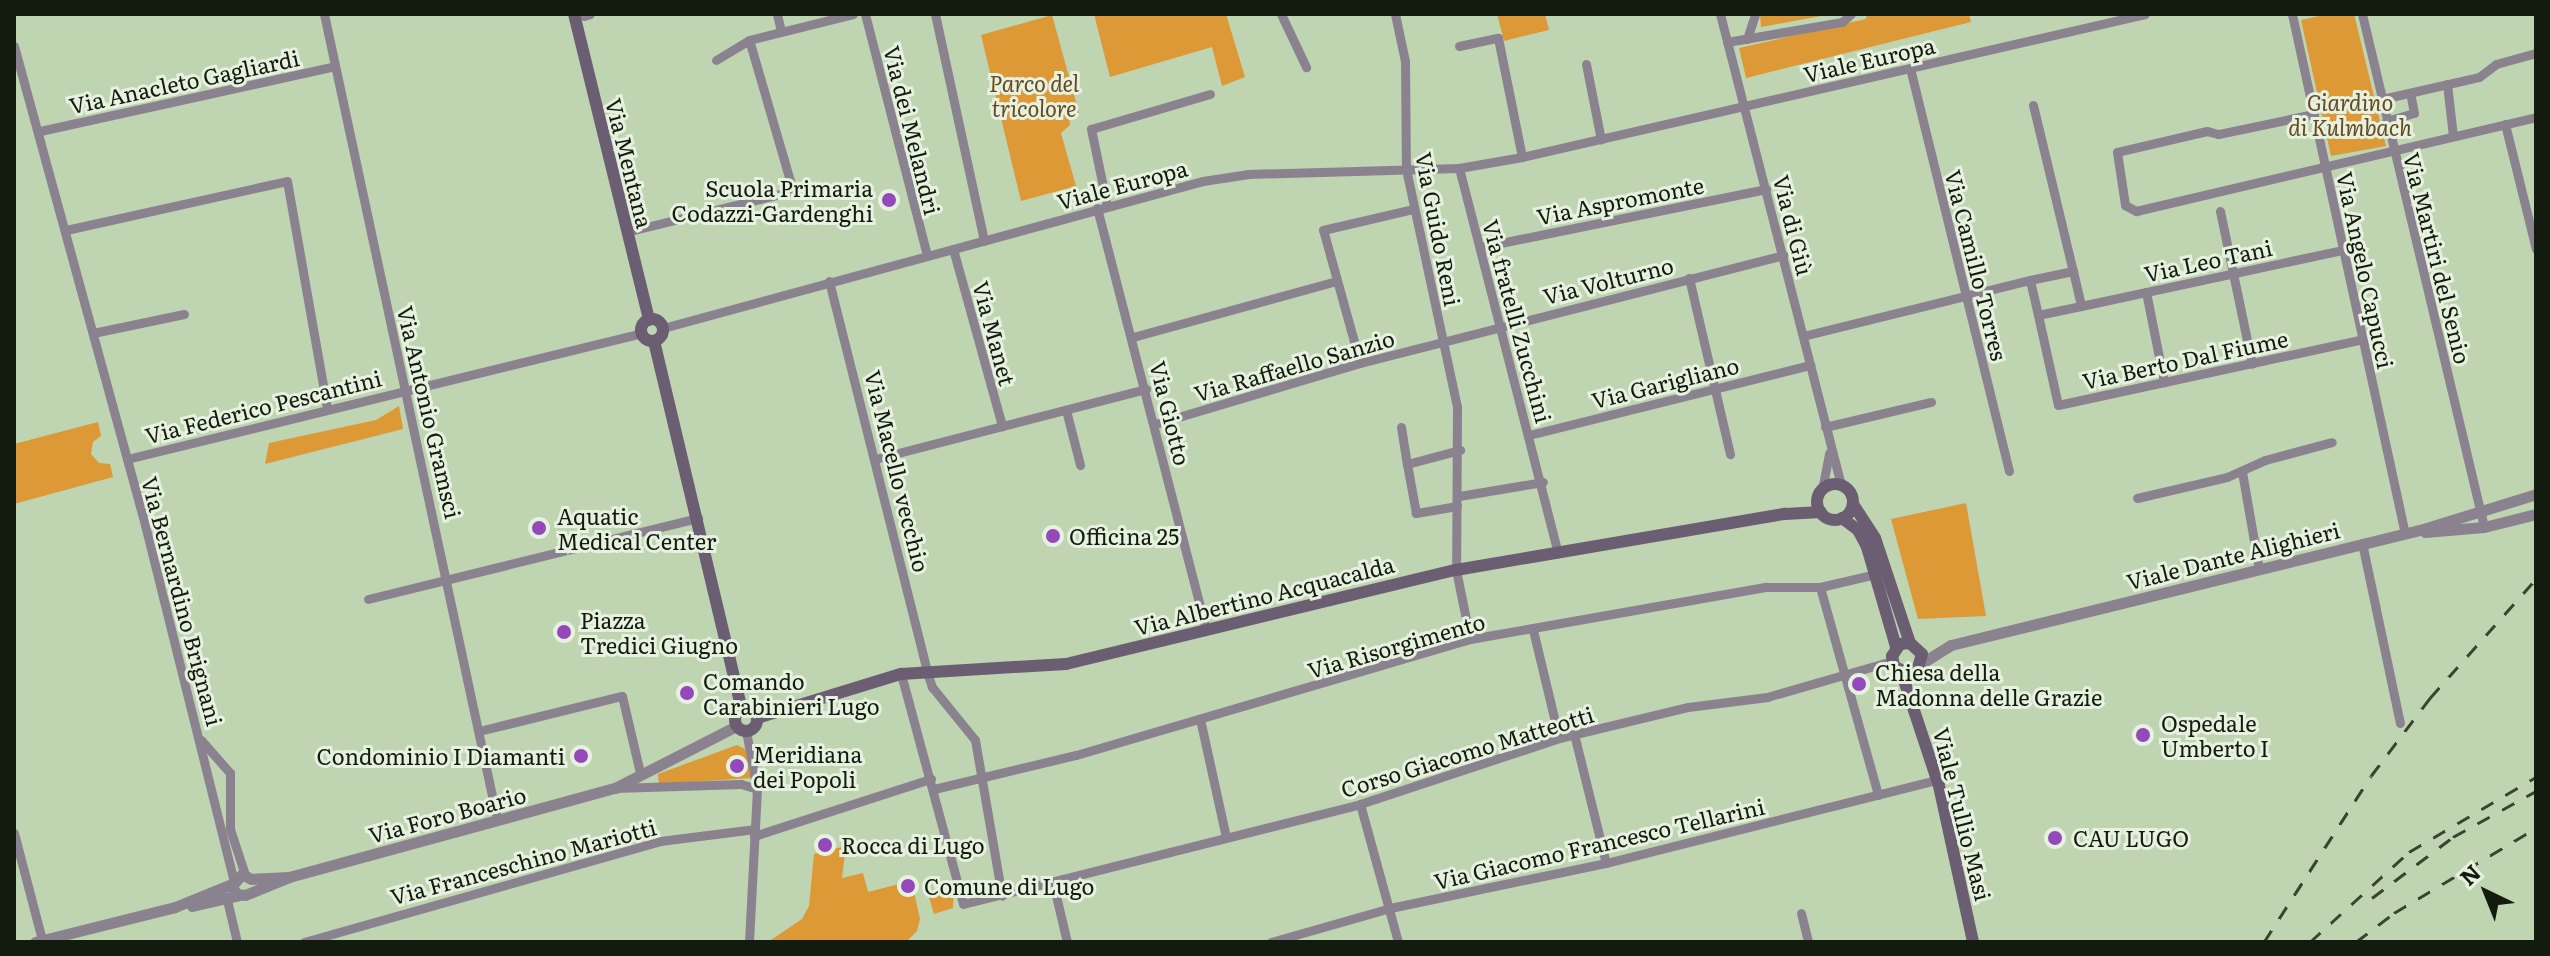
<!DOCTYPE html>
<meta charset="utf-8">
<style>
body{margin:0}
#map{position:relative;width:2550px;height:956px;overflow:hidden;background:#bfd4b1;font-family:Literata,serif}
div>[style]{position:absolute}
[style*='--x']{left:calc(var(--x)*1px);top:calc(var(--y)*1px);width:calc(var(--w)*1px);rotate:calc(var(--a)*1deg)}
.green>*{inset:0;background:#dc9936}
.minor>*{height:9px;margin:-4.5px;padding:0 4.5px;transform-origin:4.5px;border-radius:4.5px;background:#8b8290}
.tertiary>*{height:11px;margin:-5.5px;padding:0 5.5px;transform-origin:5.5px;border-radius:5.5px;background:#8b8290}
.secondary>*{height:12px;margin:-6px;padding:0 6px;transform-origin:6px;border-radius:6px;background:#6b5e73}
.secondary>.ring{margin:-6px;padding:0;box-sizing:content-box;background:none;border:12px solid #6b5e73;border-radius:50%}
.rail>*{height:3px;margin-top:-1.5px;transform-origin:0;background:repeating-linear-gradient(90deg,#394332 0 14px,transparent 0 28px)}
.dots>*{width:22px;height:22px;translate:-50% -50%;box-sizing:border-box;border:4px solid #e6f1df;border-radius:50%}
span{translate:-50% -50%;white-space:nowrap;text-align:center;line-height:1.15;-webkit-text-stroke:6px #e6f1df;paint-order:stroke}
.street-label{font-size:22px;color:#131a0e}
.park-label{font-size:22px;color:#66491f;font-style:italic}
.poi-label{font-size:22px;color:#131a0e}
.right{translate:-100% -50%;text-align:right}
.left{translate:0 -50%;text-align:left}
.frame{position:absolute;inset:0;border:16px solid #131a0e;pointer-events:none}
.north{position:absolute;left:2446px;top:852px;width:80px;height:80px;-webkit-text-stroke:6px #e6f1df;paint-order:stroke;rotate:317deg;font-size:22px;font-weight:700;line-height:32px;text-align:center;color:#131a0e}
.north::after{content:'';display:block;margin:auto;width:28px;height:36px;background:#131a0e;clip-path:polygon(50% 0,100% 100%,50% 72%,0 100%)}
</style>
<div id="map">
<div class="green">
<div style="clip-path:polygon(1094px 14px,1226px 14px,1245px 77px,1222px 86px,1212px 47px,1110px 77px)"></div>
<div style="clip-path:polygon(1497px 14px,1545px 14px,1549px 30px,1504px 41px)"></div>
<div style="clip-path:polygon(1760px 14px,1832px 14px,1761px 27px)"></div>
<div style="clip-path:polygon(1867px 14px,1969px 14px,1971px 22px,1746px 78px,1739px 48px,1866px 19px)"></div>
<div style="clip-path:polygon(2328px 14px,2354px 14px,2386px 146px,2331px 156px,2301px 20px)"></div>
<div style="clip-path:polygon(1052px 15px,1079px 113px,1069px 117px,1070px 125px,1061px 133px,1076px 186px,1021px 201px,981px 35px)"></div>
<div style="clip-path:polygon(399px 406px,403px 429px,265px 464px,269px 443px,376px 420px)"></div>
<div style="clip-path:polygon(98px 422px,101px 436px,93px 442px,91px 454px,99px 463px,110px 464px,113px 477px,14px 504px,14px 444px)"></div>
<div style="clip-path:polygon(1966px 503px,1986px 616px,1918px 619px,1891px 519px)"></div>
<div style="clip-path:polygon(737px 745px,745px 749px,752px 778px,659px 784px,658px 774px)"></div>
<div style="clip-path:polygon(846px 846px,842px 878px,863px 873px,868px 892px,907px 882px,913px 887px,920px 919px,917px 931px,906px 942px,768px 942px,802px 919px,809px 906px,814px 854px)"></div>
<div style="clip-path:polygon(932px 889px,933px 894px,954px 889px,953px 908px,934px 914px,927px 890px)"></div>
</div>
<div class="minor">
<div style="--x:324;--y:14;--w:823;--a:77.87"></div>
<div style="--x:777;--y:14;--w:18;--a:77"></div>
<div style="--x:865;--y:14;--w:249;--a:75.6"></div>
<div style="--x:935;--y:14;--w:232;--a:77.8"></div>
<div style="--x:1281;--y:14;--w:59;--a:64.7"></div>
<div style="--x:1395;--y:14;--w:48;--a:78"></div>
<div style="--x:1405;--y:61;--w:108;--a:89.5"></div>
<div style="--x:1406;--y:169;--w:242;--a:77.9"></div>
<div style="--x:1457;--y:406;--w:164;--a:90.3"></div>
<div style="--x:1456;--y:570;--w:70;--a:78.5"></div>
<div style="--x:1720;--y:14;--w:486;--a:75.6"></div>
<div style="--x:2292;--y:14;--w:532;--a:77.74"></div>
<div style="--x:2362;--y:14;--w:527;--a:76.62"></div>
<div style="--x:584;--y:16;--w:6;--a:-18"></div>
<div style="--x:1747;--y:39;--w:26;--a:-72"></div>
<div style="--x:1727;--y:42;--w:117;--a:-9.9"></div>
<div style="--x:1842;--y:22;--w:12;--a:-42"></div>
<div style="--x:14;--y:46;--w:497;--a:74.7"></div>
<div style="--x:145;--y:525;--w:365;--a:76"></div>
<div style="--x:1459;--y:46;--w:40;--a:-12"></div>
<div style="--x:1498;--y:38;--w:121;--a:78.6"></div>
<div style="--x:716;--y:60;--w:39;--a:-31"></div>
<div style="--x:749;--y:40;--w:107;--a:-14"></div>
<div style="--x:1586;--y:64;--w:77;--a:78.8"></div>
<div style="--x:1910;--y:68;--w:415;--a:76.2"></div>
<div style="--x:2447;--y:84;--w:52;--a:83.4"></div>
<div style="--x:2382;--y:99;--w:99;--a:-12.8"></div>
<div style="--x:2479;--y:77;--w:21;--a:-37"></div>
<div style="--x:2496;--y:64;--w:41;--a:-15.4"></div>
<div style="--x:2033;--y:105;--w:171;--a:76.5"></div>
<div style="--x:2073;--y:271;--w:36;--a:77"></div>
<div style="--x:2081;--y:306;--w:44;--a:168.2"></div>
<div style="--x:2038;--y:315;--w:36;--a:-103"></div>
<div style="--x:2030;--y:280;--w:44;--a:-11.8"></div>
<div style="--x:2314;--y:114;--w:98;--a:168.2"></div>
<div style="--x:2218;--y:134;--w:11;--a:-165"></div>
<div style="--x:2207;--y:131;--w:92;--a:166.9"></div>
<div style="--x:2117;--y:152;--w:54;--a:81.4"></div>
<div style="--x:2125;--y:205;--w:13;--a:29"></div>
<div style="--x:2136;--y:211;--w:411;--a:-13.2"></div>
<div style="--x:2386;--y:121;--w:29;--a:-16"></div>
<div style="--x:2414;--y:113;--w:20;--a:-101"></div>
<div style="--x:2505;--y:124;--w:129;--a:76.1"></div>
<div style="--x:40;--y:131;--w:302;--a:-12.4"></div>
<div style="--x:1459;--y:168;--w:398;--a:75.6"></div>
<div style="--x:1107;--y:206;--w:79;--a:-101.7"></div>
<div style="--x:1091;--y:129;--w:124;--a:-16.4"></div>
<div style="--x:1097;--y:208;--w:434;--a:75.5"></div>
<div style="--x:2220;--y:211;--w:156;--a:78.2"></div>
<div style="--x:66;--y:230;--w:226;--a:-12.5"></div>
<div style="--x:287;--y:181;--w:230;--a:80"></div>
<div style="--x:626;--y:232;--w:172;--a:-13.8"></div>
<div style="--x:793;--y:191;--w:157;--a:-106.2"></div>
<div style="--x:1481;--y:247;--w:291;--a:-11.5"></div>
<div style="--x:953;--y:249;--w:184;--a:74.5"></div>
<div style="--x:1689;--y:278;--w:181;--a:76.9"></div>
<div style="--x:829;--y:281;--w:403;--a:75.9"></div>
<div style="--x:927;--y:672;--w:16;--a:72"></div>
<div style="--x:932;--y:687;--w:68;--a:50.9"></div>
<div style="--x:975;--y:740;--w:158;--a:80.2"></div>
<div style="--x:2146;--y:292;--w:92;--a:78.7"></div>
<div style="--x:2081;--y:306;--w:268;--a:-12.1"></div>
<div style="--x:2038;--y:315;--w:92;--a:77.5"></div>
<div style="--x:2058;--y:405;--w:311;--a:-12.2"></div>
<div style="--x:663;--y:328;--w:560;--a:-15.23"></div>
<div style="--x:1203;--y:181;--w:46;--a:-8.8"></div>
<div style="--x:1248;--y:174;--w:211;--a:-1.6"></div>
<div style="--x:1459;--y:168;--w:64;--a:-9.9"></div>
<div style="--x:1522;--y:157;--w:639;--a:-12.93"></div>
<div style="--x:93;--y:333;--w:93;--a:-11.8"></div>
<div style="--x:1803;--y:336;--w:234;--a:-13.9"></div>
<div style="--x:1133;--y:337;--w:211;--a:-15.4"></div>
<div style="--x:1360;--y:363;--w:138;--a:-105.5"></div>
<div style="--x:1323;--y:230;--w:92;--a:-13.1"></div>
<div style="--x:1066;--y:410;--w:57;--a:75.7"></div>
<div style="--x:1155;--y:424;--w:214;--a:-16.6"></div>
<div style="--x:1360;--y:363;--w:437;--a:-14.3"></div>
<div style="--x:1401;--y:427;--w:37;--a:81"></div>
<div style="--x:1825;--y:427;--w:109;--a:-13.3"></div>
<div style="--x:1529;--y:435;--w:290;--a:-14"></div>
<div style="--x:127;--y:459;--w:530;--a:-13.75"></div>
<div style="--x:875;--y:459;--w:280;--a:-14.5"></div>
<div style="--x:2242;--y:472;--w:98;--a:80.1"></div>
<div style="--x:1822;--y:490;--w:38;--a:-79"></div>
<div style="--x:1459;--y:496;--w:85;--a:-9.5"></div>
<div style="--x:2137;--y:498;--w:92;--a:-13.1"></div>
<div style="--x:2227;--y:477;--w:42;--a:-24.1"></div>
<div style="--x:2265;--y:460;--w:69;--a:-15"></div>
<div style="--x:1457;--y:506;--w:42;--a:170.3"></div>
<div style="--x:1416;--y:513;--w:50;--a:-100.4"></div>
<div style="--x:1407;--y:464;--w:55;--a:-14.8"></div>
<div style="--x:2362;--y:543;--w:184;--a:78.1"></div>
<div style="--x:1820;--y:587;--w:216;--a:74.4"></div>
<div style="--x:368;--y:599;--w:340;--a:-13.8"></div>
<div style="--x:1533;--y:630;--w:111;--a:76.5"></div>
<div style="--x:901;--y:674;--w:238;--a:74.9"></div>
<div style="--x:963;--y:904;--w:409;--a:-14.1"></div>
<div style="--x:1360;--y:804;--w:210;--a:-18.3"></div>
<div style="--x:1559;--y:738;--w:133;--a:-13.5"></div>
<div style="--x:1688;--y:707;--w:80;--a:-7.2"></div>
<div style="--x:1767;--y:697;--w:130;--a:-16.1"></div>
<div style="--x:1200;--y:719;--w:121;--a:77.6"></div>
<div style="--x:479;--y:731;--w:147;--a:-13.8"></div>
<div style="--x:622;--y:696;--w:79;--a:76.8"></div>
<div style="--x:746;--y:731;--w:59;--a:79.3"></div>
<div style="--x:757;--y:789;--w:153;--a:93"></div>
<div style="--x:1574;--y:734;--w:133;--a:76.1"></div>
<div style="--x:201;--y:740;--w:44;--a:48.7"></div>
<div style="--x:230;--y:773;--w:56;--a:90"></div>
<div style="--x:230;--y:829;--w:48;--a:71.9"></div>
<div style="--x:615;--y:788;--w:126;--a:-1.8"></div>
<div style="--x:741;--y:784;--w:17;--a:17"></div>
<div style="--x:934;--y:789;--w:146;--a:-13.5"></div>
<div style="--x:1076;--y:755;--w:411;--a:-16.4"></div>
<div style="--x:1470;--y:639;--w:301;--a:-10"></div>
<div style="--x:1766;--y:587;--w:54;--a:0"></div>
<div style="--x:1820;--y:587;--w:57;--a:-13.1"></div>
<div style="--x:1360;--y:804;--w:143;--a:74.6"></div>
<div style="--x:14;--y:833;--w:111;--a:75.3"></div>
<div style="--x:754;--y:836;--w:186;--a:-17.9"></div>
<div style="--x:1053;--y:883;--w:61;--a:76.7"></div>
<div style="--x:227;--y:900;--w:43;--a:76.6"></div>
<div style="--x:1801;--y:913;--w:30;--a:76"></div>
<div style="--x:304;--y:942;--w:370;--a:-15.8"></div>
<div style="--x:660;--y:841;--w:96;--a:-7.2"></div>
<div style="--x:1271;--y:942;--w:124;--a:-15.9"></div>
<div style="--x:1390;--y:908;--w:221;--a:-11.8"></div>
<div style="--x:1606;--y:863;--w:340;--a:-14.1"></div>
</div>
<div class="tertiary">
<div style="--x:2425;--y:532;--w:59;--a:-4.8"></div>
<div style="--x:2484;--y:527;--w:54;--a:-14"></div>
<div style="--x:1922;--y:663;--w:34;--a:-32"></div>
<div style="--x:1951;--y:645;--w:483;--a:-13.8"></div>
<div style="--x:2420;--y:530;--w:121;--a:-17.2"></div>
<div style="--x:289;--y:877;--w:38;--a:177"></div>
<div style="--x:251;--y:879;--w:10;--a:-151"></div>
<div style="--x:242;--y:874;--w:16;--a:130"></div>
<div style="--x:232;--y:886;--w:9;--a:63"></div>
<div style="--x:236;--y:894;--w:9;--a:6"></div>
<div style="--x:245;--y:895;--w:48;--a:-22.2"></div>
<div style="--x:289;--y:877;--w:338;--a:-15.3"></div>
<div style="--x:615;--y:788;--w:136;--a:-27.1"></div>
<div style="--x:192;--y:906;--w:48;--a:-13.2"></div>
<div style="--x:35;--y:942;--w:144;--a:-14"></div>
<div style="--x:175;--y:907;--w:61;--a:-22"></div>
</div>
<div class="secondary">
<div style="--x:574;--y:14;--w:315;--a:76.2"></div>
<div class="ring" style="left:641px;top:319px;width:10px;height:10px"></div>
<div style="--x:654;--y:341;--w:379;--a:76.6"></div>
<div class="ring" style="left:1817px;top:484px;width:24px;height:24px"></div>
<div style="--x:1853;--y:504;--w:40;--a:57.1"></div>
<div style="--x:1875;--y:538;--w:111;--a:71.6"></div>
<div style="--x:1910;--y:643;--w:16;--a:43"></div>
<div style="--x:1922;--y:654;--w:15;--a:106"></div>
<div style="--x:1918;--y:668;--w:13;--a:157"></div>
<div style="--x:1906;--y:673;--w:14;--a:-150"></div>
<div style="--x:1894;--y:666;--w:10;--a:-101"></div>
<div style="--x:1892;--y:656;--w:14;--a:-56"></div>
<div style="--x:1900;--y:644;--w:10;--a:-6"></div>
<div style="--x:1842;--y:518;--w:20;--a:37"></div>
<div style="--x:1858;--y:530;--w:19;--a:62"></div>
<div style="--x:1867;--y:547;--w:104;--a:73.8"></div>
<div style="--x:1901;--y:671;--w:121;--a:71.7"></div>
<div style="--x:1939;--y:786;--w:160;--a:77.7"></div>
<div class="ring" style="left:735px;top:709px;width:10px;height:10px"></div>
<div style="--x:757;--y:718;--w:151;--a:-17"></div>
<div style="--x:901;--y:674;--w:165;--a:-3.5"></div>
<div style="--x:1066;--y:664;--w:401;--a:-13.6"></div>
<div style="--x:1456;--y:570;--w:334;--a:-9.7"></div>
<div style="--x:1785;--y:514;--w:36;--a:-3"></div>
</div>
<div class="rail">
<div style="--x:2372;--y:898;--w:101;--a:-37"></div>
<div style="--x:2453;--y:837;--w:95;--a:-29"></div>
<div style="--x:2264;--y:942;--w:197;--a:-57.2"></div>
<div style="--x:2371;--y:776;--w:98;--a:-52.9"></div>
<div style="--x:2430;--y:698;--w:159;--a:-48.3"></div>
<div style="--x:2310;--y:942;--w:134;--a:-42.3"></div>
<div style="--x:2409;--y:852;--w:147;--a:-30.6"></div>
<div style="--x:2356;--y:942;--w:48;--a:-37.3"></div>
<div style="--x:2394;--y:913;--w:165;--a:-30.9"></div>
</div>
<div class="dots">
<div style="left:889px;top:200px;background:#9448b9"></div>
<div style="left:539px;top:528px;background:#9448b9"></div>
<div style="left:1053px;top:536px;background:#9448b9"></div>
<div style="left:564px;top:632px;background:#9448b9"></div>
<div style="left:1859px;top:684px;background:#9448b9"></div>
<div style="left:687px;top:693px;background:#9448b9"></div>
<div style="left:2143px;top:735px;background:#9448b9"></div>
<div style="left:581px;top:756px;background:#9448b9"></div>
<div style="left:737px;top:766px;background:#9448b9"></div>
<div style="left:2055px;top:838px;background:#9448b9"></div>
<div style="left:825px;top:845px;background:#9448b9"></div>
<div style="left:908px;top:886px;background:#9448b9"></div>
</div>
<div class="street-label">
<span style="left:1869px;top:59px;rotate:-13deg">Viale Europa</span>
<span style="left:184px;top:81px;rotate:-12deg">Via Anacleto Gagliardi</span>
<span style="left:913px;top:130px;rotate:76deg">Via dei Melandri</span>
<span style="left:630px;top:163px;rotate:76deg">Via Mentana</span>
<span style="left:1122px;top:184px;rotate:-15deg">Viale Europa</span>
<span style="left:1620px;top:200px;rotate:-11deg">Via Aspromonte</span>
<span style="left:1794px;top:225px;rotate:76deg">Via di Giù</span>
<span style="left:1439px;top:229px;rotate:79deg">Via Guido Reni</span>
<span style="left:2438px;top:258px;rotate:76deg">Via Martiri del Senio</span>
<span style="left:2208px;top:260px;rotate:-12deg">Via Leo Tani</span>
<span style="left:1977px;top:265px;rotate:76deg">Via Camillo Torres</span>
<span style="left:2366px;top:270px;rotate:78deg">Via Angelo Capucci</span>
<span style="left:1608px;top:280px;rotate:-14deg">Via Volturno</span>
<span style="left:1518px;top:321px;rotate:75deg">Via fratelli Zucchini</span>
<span style="left:995px;top:333px;rotate:75deg">Via Manet</span>
<span style="left:2185px;top:359px;rotate:-12deg">Via Berto Dal Fiume</span>
<span style="left:1294px;top:365px;rotate:-16deg">Via Raffaello Sanzio</span>
<span style="left:1665px;top:382px;rotate:-14deg">Via Garigliano</span>
<span style="left:263px;top:406px;rotate:-14deg">Via Federico Pescantini</span>
<span style="left:430px;top:412px;rotate:77deg">Via Antonio Gramsci</span>
<span style="left:1171px;top:413px;rotate:76deg">Via Giotto</span>
<span style="left:898px;top:471px;rotate:76deg">Via Macello vecchio</span>
<span style="left:2233px;top:555px;rotate:-14deg">Viale Dante Alighieri</span>
<span style="left:1264px;top:595px;rotate:-14deg">Via Albertino Acquacalda</span>
<span style="left:183px;top:601px;rotate:75deg">Via Bernardino Brignani</span>
<span style="left:1396px;top:645px;rotate:-16deg">Via Risorgimento</span>
<span style="left:1467px;top:751px;rotate:-17deg">Corso Giacomo Matteotti</span>
<span style="left:447px;top:814px;rotate:-15deg">Via Foro Boario</span>
<span style="left:1963px;top:814px;rotate:76deg">Viale Tullio Masi</span>
<span style="left:1599px;top:843px;rotate:-13deg">Via Giacomo Francesco Tellarini</span>
<span style="left:523px;top:861px;rotate:-15deg">Via Franceschino Mariotti</span>
</div>
<div class="park-label">
<span style="left:1034px;top:95px">Parco del<br>tricolore</span>
<span style="left:2350px;top:114px">Giardino<br>di Kulmbach</span>
</div>
<div class="poi-label">
<span class="right" style="left:873px;top:200px">Scuola Primaria<br>Codazzi-Gardenghi</span>
<span class="left" style="left:557px;top:528px">Aquatic<br>Medical Center</span>
<span class="left" style="left:1069px;top:536px">Officina 25</span>
<span class="left" style="left:580px;top:632px">Piazza<br>Tredici Giugno</span>
<span class="left" style="left:1875px;top:684px">Chiesa della<br>Madonna delle Grazie</span>
<span class="left" style="left:703px;top:693px">Comando<br>Carabinieri Lugo</span>
<span class="left" style="left:2161px;top:735px">Ospedale<br>Umberto I</span>
<span class="left" style="left:753px;top:766px">Meridiana<br>dei Popoli</span>
<span class="right" style="left:565px;top:756px">Condominio I Diamanti</span>
<span class="left" style="left:2073px;top:838px">CAU LUGO</span>
<span class="left" style="left:841px;top:845px">Rocca di Lugo</span>
<span class="left" style="left:924px;top:886px">Comune di Lugo</span>
</div>
<div class="frame"></div>
<div class="north">N</div>
</div>
